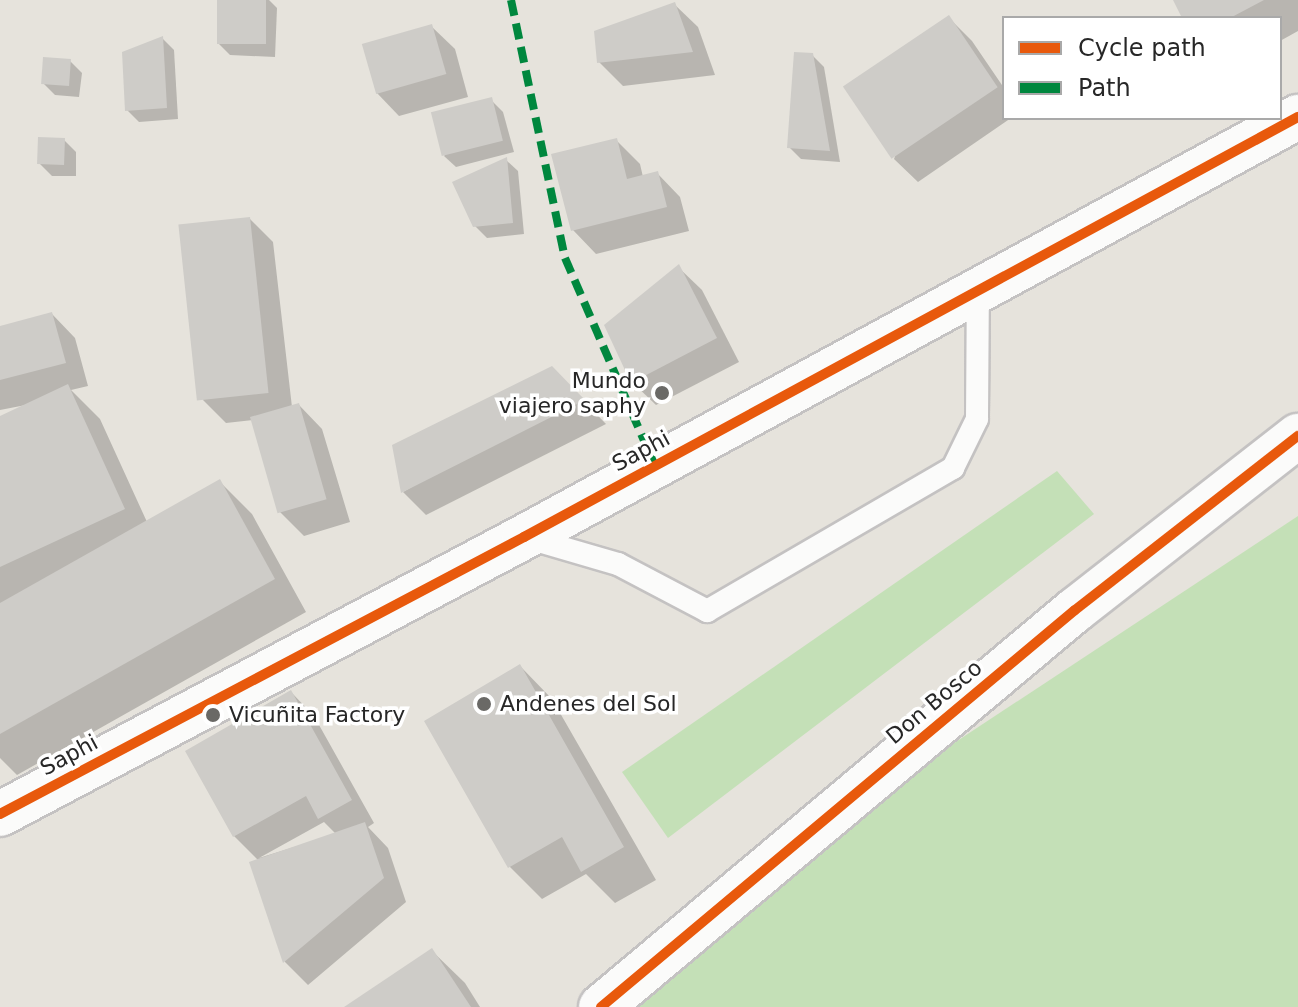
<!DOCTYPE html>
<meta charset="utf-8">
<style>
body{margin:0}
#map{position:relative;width:1298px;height:1007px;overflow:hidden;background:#e6e3dc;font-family:"DejaVu Sans",sans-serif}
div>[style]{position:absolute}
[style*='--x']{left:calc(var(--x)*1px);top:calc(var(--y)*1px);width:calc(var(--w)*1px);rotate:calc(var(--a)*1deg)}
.green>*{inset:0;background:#c4e0b7}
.shadow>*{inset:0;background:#0003}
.building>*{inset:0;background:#ceccc8;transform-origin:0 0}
.roads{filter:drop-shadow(2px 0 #c4c2c2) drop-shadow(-2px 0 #c4c2c2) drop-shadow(0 2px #c4c2c2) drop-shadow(0 -2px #c4c2c2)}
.service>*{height:22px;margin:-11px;padding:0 11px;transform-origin:11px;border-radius:11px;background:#fbfbfa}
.tertiary>*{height:44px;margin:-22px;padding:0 22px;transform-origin:22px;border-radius:22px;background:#fbfbfa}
.quiet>*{height:8px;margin-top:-4px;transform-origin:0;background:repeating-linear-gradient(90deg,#00873e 0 16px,transparent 0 24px)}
.cycleway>*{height:10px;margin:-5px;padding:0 5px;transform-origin:5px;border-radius:5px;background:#e8590c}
.dots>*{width:22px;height:22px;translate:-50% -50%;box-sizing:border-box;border:4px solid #fff;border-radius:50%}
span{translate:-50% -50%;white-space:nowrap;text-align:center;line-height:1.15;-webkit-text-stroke:7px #fff;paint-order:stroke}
.poi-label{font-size:22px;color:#272727}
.right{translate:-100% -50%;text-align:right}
.left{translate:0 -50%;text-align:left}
.street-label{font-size:22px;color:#272727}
.legend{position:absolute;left:1002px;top:16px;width:280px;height:104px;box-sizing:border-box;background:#fff;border:2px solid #a9a9a9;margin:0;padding:10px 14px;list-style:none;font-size:24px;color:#272727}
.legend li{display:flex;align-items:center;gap:16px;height:40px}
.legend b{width:40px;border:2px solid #a9a9a9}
</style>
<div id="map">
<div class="green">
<div style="clip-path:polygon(1057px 471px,1094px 514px,668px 838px,622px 772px)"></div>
<div style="clip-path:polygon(1298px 516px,1298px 1007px,626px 1007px,780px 858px)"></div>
</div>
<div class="shadow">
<div style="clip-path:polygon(219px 0,269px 0,277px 8px,275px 57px,230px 55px,218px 43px)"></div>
<div style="clip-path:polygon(1175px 0,1298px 0,1298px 31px,1280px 41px,1280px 18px,1184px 18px)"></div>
<div style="clip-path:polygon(674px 4px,698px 27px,715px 75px,623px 86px,599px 62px)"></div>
<div style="clip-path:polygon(948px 17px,972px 41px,1004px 88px,1004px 118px,1011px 118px,918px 182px,894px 159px)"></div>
<div style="clip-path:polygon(431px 26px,455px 49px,468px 97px,399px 116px,376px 92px)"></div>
<div style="clip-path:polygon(162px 38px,174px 50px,178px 119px,139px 122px,127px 110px)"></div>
<div style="clip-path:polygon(812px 55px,824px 67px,840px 162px,801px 159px,789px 147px)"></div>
<div style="clip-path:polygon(70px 61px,82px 73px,79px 97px,55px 95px,43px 83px)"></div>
<div style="clip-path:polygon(491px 100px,503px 112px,514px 152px,456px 167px,444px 156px)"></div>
<div style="clip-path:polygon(64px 140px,76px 152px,76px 176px,52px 176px,40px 164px)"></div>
<div style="clip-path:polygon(616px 140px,640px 164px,643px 177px,657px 173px,680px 197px,689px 231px,596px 254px,573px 230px)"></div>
<div style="clip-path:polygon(506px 160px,518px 171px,524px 234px,487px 238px,475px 226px)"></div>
<div style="clip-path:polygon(250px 219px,273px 242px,292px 407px,299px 405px,322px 429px,350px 522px,304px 536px,280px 512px,253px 420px,226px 423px,203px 400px)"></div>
<div style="clip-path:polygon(678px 267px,702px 290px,739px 362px,656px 405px,632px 382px)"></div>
<div style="clip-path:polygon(52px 314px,75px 338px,88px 386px,71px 390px,100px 419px,147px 522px,220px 482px,252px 514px,306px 612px,17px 775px,0 758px,0 418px,31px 404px,0 410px,0 328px)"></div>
<div style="clip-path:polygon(575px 392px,606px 424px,426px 515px,403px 492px)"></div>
<div style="clip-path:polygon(520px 666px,552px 699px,656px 880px,615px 903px,586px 874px,542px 899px,510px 867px)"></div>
<div style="clip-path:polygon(evenodd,291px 692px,314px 716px,374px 823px,368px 827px,388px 848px,406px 902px,308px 985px,285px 962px,251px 864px,259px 861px,234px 836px,291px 692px,324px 822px,336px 834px,259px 858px,324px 822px)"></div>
<div style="clip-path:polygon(432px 951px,465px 983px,480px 1007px,347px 1007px)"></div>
</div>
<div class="building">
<div style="left:217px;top:0;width:49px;height:44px"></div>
<div style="clip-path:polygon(1173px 0,1264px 0,1230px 18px,1182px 18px)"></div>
<div style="clip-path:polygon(675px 2px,693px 52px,597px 63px,594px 31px)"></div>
<div style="left:949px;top:15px;width:87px;height:128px;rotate:56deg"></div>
<div style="left:432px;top:24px;width:52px;height:73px;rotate:74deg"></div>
<div style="clip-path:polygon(163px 36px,167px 108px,125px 111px,122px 52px)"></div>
<div style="clip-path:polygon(794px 52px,813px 53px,830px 151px,787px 148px)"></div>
<div style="left:43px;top:57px;width:28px;height:27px;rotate:4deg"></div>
<div style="left:492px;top:97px;width:45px;height:63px;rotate:76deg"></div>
<div style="left:38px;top:137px;width:27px;height:27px;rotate:2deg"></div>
<div style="clip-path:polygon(617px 138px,627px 179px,658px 171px,667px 207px,571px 231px,551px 154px)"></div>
<div style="clip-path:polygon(507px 157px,513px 223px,473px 227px,452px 182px)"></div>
<div style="left:250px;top:217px;width:177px;height:72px;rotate:84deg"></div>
<div style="clip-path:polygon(679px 264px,717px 338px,631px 383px,604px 325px)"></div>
<div style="clip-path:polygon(52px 312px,66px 363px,0 380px,0 326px)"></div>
<div style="clip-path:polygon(552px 366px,585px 400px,401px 493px,392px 445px)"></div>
<div style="clip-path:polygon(68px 384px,125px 509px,0 567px,0 416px)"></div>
<div style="left:299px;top:403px;width:100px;height:51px;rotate:74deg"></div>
<div style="clip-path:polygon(220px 479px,275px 579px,0 734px,0 603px)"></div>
<div style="clip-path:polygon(520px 664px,624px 847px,581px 872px,562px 837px,508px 868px,424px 721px)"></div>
<div style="clip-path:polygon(291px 690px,352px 800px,318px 819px,306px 796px,233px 837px,185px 751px)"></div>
<div style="clip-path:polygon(365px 822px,384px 878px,283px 963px,249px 862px)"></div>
<div style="clip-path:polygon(432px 948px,471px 1007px,344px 1007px)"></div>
</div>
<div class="roads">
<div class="service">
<div style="--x:525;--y:537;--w:97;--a:16.2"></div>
<div style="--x:618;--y:564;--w:101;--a:27.8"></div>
<div style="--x:707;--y:611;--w:285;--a:-30.2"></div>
<div style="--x:953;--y:468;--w:55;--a:-63.9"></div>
<div style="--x:977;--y:419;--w:128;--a:-89.6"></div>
</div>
<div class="tertiary">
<div style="--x:0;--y:814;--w:593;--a:-27.86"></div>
<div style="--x:524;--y:537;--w:881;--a:-28.49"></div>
<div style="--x:601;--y:1007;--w:618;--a:-39.95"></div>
<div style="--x:1075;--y:610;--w:283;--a:-38"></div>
</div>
</div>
<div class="quiet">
<div style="--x:511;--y:0;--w:264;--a:78.2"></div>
<div style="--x:565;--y:258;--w:227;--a:66.6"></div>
</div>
<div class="cycleway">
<div style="--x:0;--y:814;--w:593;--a:-27.86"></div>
<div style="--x:524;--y:537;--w:881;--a:-28.49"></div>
<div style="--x:601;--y:1007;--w:618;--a:-39.95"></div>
<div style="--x:1075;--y:610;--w:283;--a:-38"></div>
</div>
<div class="dots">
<div style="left:662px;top:393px;background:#6a6966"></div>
<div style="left:484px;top:704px;background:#6a6966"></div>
<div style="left:213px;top:715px;background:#6a6966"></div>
</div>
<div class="poi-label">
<span class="right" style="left:646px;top:393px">Mundo<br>viajero saphy</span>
<span class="left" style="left:500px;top:704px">Andenes del Sol</span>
<span class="left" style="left:229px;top:715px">Vicuñita Factory</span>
</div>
<div class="street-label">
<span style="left:641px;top:451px;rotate:-28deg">Saphi</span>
<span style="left:934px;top:702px;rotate:-40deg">Don Bosco</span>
<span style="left:69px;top:755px;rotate:-28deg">Saphi</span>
</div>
<ul class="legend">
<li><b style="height:10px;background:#e8590c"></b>Cycle path</li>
<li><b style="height:10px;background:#00873e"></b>Path</li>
</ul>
</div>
